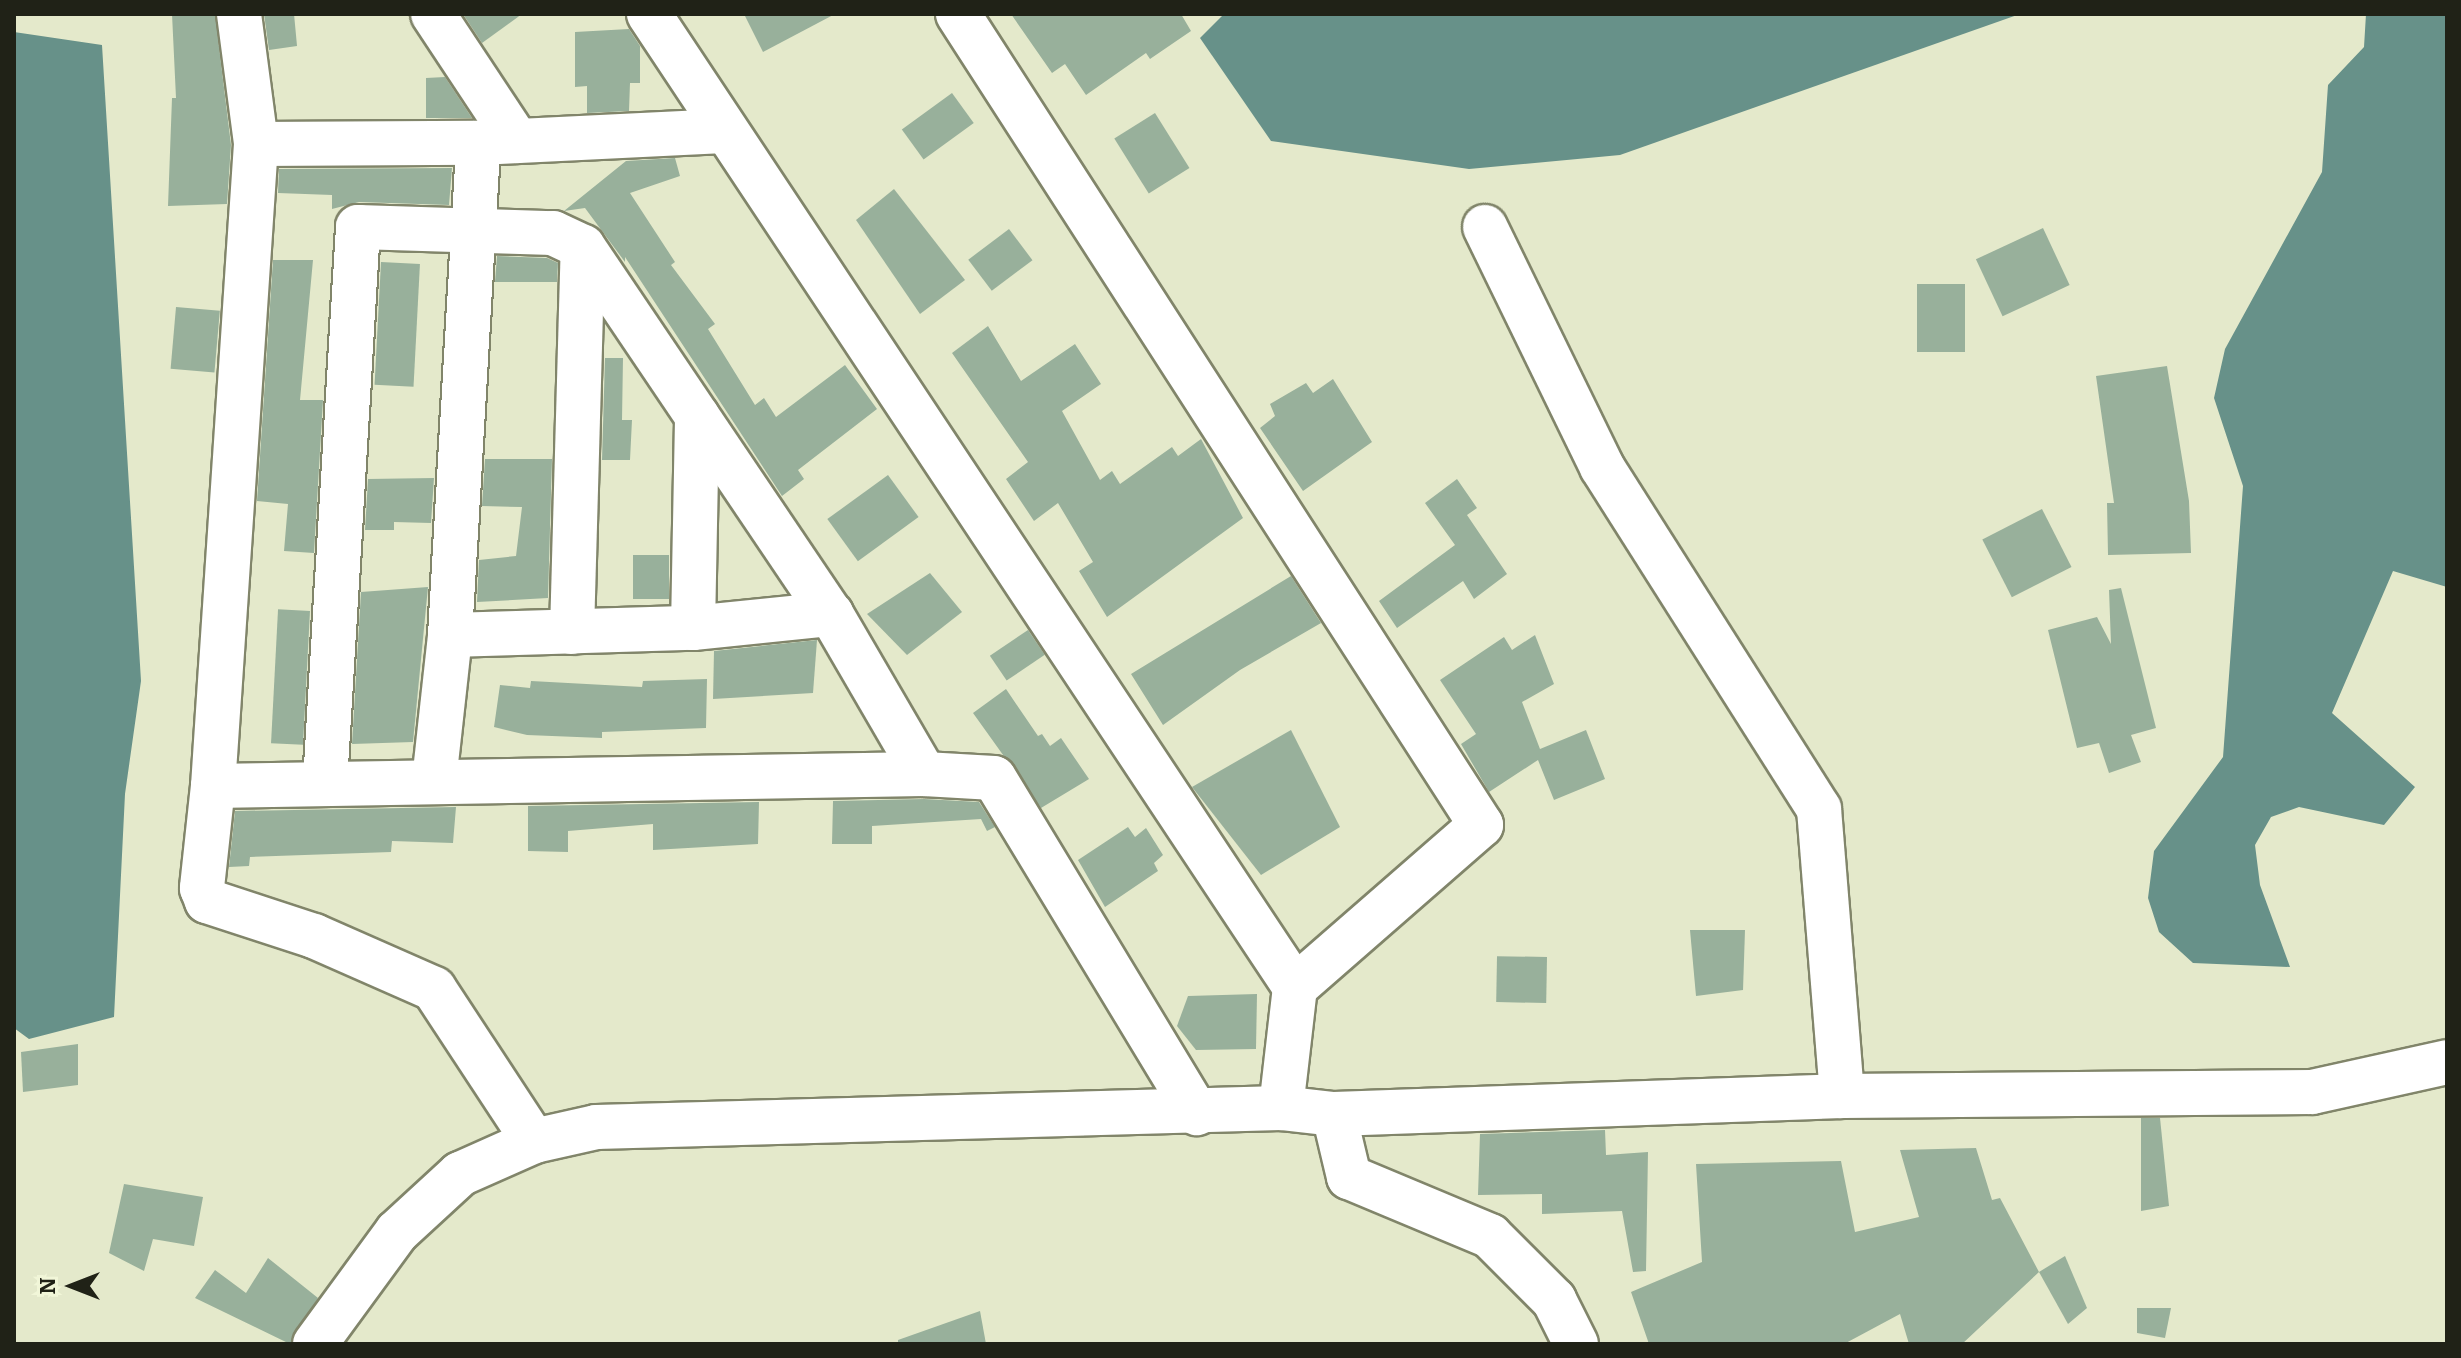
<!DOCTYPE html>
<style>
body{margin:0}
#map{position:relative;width:2461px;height:1358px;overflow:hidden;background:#e4e9cb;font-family:Bitter,serif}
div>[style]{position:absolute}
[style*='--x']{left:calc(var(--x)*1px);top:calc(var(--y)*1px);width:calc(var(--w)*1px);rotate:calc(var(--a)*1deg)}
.water>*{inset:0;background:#679189}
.building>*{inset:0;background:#98b09b;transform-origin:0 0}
.roads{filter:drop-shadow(2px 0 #81856a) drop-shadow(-2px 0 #81856a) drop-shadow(0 2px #81856a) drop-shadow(0 -2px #81856a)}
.minor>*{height:44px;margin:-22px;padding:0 22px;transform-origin:22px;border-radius:22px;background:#fff}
span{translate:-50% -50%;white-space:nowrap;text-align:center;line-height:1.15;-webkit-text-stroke:8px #f1f6d8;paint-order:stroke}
.frame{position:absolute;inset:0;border:16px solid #202217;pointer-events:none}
.north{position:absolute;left:32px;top:1246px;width:80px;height:80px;-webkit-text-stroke:6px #f1f6d8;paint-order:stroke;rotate:270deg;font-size:22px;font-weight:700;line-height:32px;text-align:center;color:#202217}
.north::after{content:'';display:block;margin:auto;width:28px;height:36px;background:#202217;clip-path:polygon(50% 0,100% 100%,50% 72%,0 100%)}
</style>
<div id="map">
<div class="water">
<div style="clip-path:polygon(1224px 14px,2020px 14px,1620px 155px,1469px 169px,1271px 141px,1200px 38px)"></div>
<div style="clip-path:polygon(2366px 14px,2447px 14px,2447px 587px,2393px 571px,2332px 713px,2415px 787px,2384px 825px,2299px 807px,2271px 817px,2255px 845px,2260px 885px,2290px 967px,2193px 963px,2159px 932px,2148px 898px,2154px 851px,2223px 757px,2243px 486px,2214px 398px,2225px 349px,2322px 172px,2328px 85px,2364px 47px)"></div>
<div style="clip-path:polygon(14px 32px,102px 45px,141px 681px,125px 794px,114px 1017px,29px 1039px,14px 1028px)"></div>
</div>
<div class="building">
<div style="clip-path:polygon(172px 14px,215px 14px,231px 145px,227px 204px,168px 206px,172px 98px,176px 98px)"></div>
<div style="clip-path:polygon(264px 14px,294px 14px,297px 46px,269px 50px)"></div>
<div style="clip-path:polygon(463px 14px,522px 14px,482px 43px)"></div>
<div style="clip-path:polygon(744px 14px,835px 14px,763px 52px)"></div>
<div style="clip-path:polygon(1011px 14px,1181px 14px,1191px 31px,1150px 59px,1146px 53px,1086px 95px,1065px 64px,1052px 73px)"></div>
<div style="clip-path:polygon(629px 29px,640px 46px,640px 83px,630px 83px,629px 111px,587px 113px,587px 86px,575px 87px,575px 32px)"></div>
<div style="clip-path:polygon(445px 77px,472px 118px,426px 118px,426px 78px)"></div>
<div style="left:952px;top:93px;width:37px;height:62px;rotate:54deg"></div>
<div style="left:1155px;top:113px;width:65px;height:48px;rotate:58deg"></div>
<div style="clip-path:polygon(675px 158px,680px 176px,630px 193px,675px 262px,671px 265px,715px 324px,708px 329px,755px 405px,764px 398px,776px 417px,845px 365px,877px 409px,798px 470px,804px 479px,782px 496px,625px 257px,625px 262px,585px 208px,564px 211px,626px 161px)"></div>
<div style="clip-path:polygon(452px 168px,449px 205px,359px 202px,332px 209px,332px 195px,278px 193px,279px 169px)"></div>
<div style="clip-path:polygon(894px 189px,965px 280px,920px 314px,856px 220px)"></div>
<div style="left:2043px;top:228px;width:63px;height:74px;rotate:65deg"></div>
<div style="left:1009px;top:229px;width:39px;height:51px;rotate:53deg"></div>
<div style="clip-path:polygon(497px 256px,547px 258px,558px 263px,557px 282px,495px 282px)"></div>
<div style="clip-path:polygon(273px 260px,313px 260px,300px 400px,323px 400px,314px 553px,284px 551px,288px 504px,257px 501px)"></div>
<div style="left:381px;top:262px;width:39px;height:123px;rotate:3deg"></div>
<div style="left:1917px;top:284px;width:48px;height:68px"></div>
<div style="left:176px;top:307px;width:44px;height:62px;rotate:5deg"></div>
<div style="clip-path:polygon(988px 326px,1021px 381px,1075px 344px,1101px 384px,1062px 411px,1100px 480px,1112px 471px,1120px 484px,1172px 447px,1178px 456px,1201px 439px,1243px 518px,1107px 617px,1079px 571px,1093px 562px,1058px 503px,1034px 521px,1006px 479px,1028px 462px,952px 353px)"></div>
<div style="clip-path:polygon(605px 358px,623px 358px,622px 420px,632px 420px,630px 460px,602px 460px)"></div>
<div style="clip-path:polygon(2167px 366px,2189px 501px,2191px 553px,2108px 555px,2107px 503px,2114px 503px,2096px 376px)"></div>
<div style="clip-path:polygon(1333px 379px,1372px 442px,1303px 491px,1260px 428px,1275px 416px,1270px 404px,1306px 383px,1313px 393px)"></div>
<div style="clip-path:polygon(485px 459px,552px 459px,548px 598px,477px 602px,479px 560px,516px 556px,522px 507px,482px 506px)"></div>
<div style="left:888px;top:475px;width:52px;height:75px;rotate:54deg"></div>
<div style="clip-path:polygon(434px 478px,431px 523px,394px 522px,394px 530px,365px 530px,368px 479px)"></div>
<div style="clip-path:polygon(1457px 479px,1477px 508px,1467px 515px,1507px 574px,1474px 599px,1463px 581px,1397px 628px,1379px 601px,1455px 545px,1425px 503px)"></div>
<div style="left:2042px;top:509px;width:65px;height:67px;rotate:63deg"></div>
<div style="left:669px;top:555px;width:44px;height:36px;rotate:90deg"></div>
<div style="clip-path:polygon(930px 573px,962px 612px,907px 655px,867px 614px)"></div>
<div style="clip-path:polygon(1291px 576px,1321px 623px,1240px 670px,1163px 725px,1131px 674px)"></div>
<div style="clip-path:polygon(428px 587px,413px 742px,352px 744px,361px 592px)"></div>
<div style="clip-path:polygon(2121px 588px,2156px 728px,2131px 735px,2141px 762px,2109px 773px,2099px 743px,2077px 748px,2048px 630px,2097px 617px,2111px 644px,2109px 590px)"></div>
<div style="left:310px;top:611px;width:134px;height:32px;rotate:93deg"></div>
<div style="left:1028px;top:630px;width:30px;height:46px;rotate:56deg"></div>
<div style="clip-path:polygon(1535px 635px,1554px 684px,1522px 702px,1540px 749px,1586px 730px,1605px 779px,1554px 800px,1538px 760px,1489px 792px,1461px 744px,1476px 734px,1440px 680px,1504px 637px,1512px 650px)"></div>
<div style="clip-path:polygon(817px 640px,813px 693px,713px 699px,714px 651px)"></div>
<div style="clip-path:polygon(707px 679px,706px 728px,602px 732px,602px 738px,527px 735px,494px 727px,500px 685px,530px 688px,531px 681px,642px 687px,643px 681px)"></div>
<div style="clip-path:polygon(1006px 689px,1038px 736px,1042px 734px,1050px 746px,1061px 738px,1089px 779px,1041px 808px,973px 713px)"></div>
<div style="clip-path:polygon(1291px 730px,1340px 827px,1261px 875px,1192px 787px)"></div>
<div style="clip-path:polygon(924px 799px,979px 802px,995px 827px,987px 831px,981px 819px,872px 826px,872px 844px,832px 844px,833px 801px)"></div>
<div style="clip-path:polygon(759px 802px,758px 844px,653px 850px,653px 824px,568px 831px,568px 852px,528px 851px,528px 806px)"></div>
<div style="clip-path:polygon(456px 807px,453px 843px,392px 841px,391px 852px,250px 857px,249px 866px,229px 867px,235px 811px)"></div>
<div style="clip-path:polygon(1128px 827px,1135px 837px,1146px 828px,1163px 855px,1154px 863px,1158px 871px,1105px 907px,1078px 860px)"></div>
<div style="clip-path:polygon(1690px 930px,1745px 930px,1743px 990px,1696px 996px)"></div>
<div style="left:1547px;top:957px;width:46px;height:50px;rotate:91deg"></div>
<div style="clip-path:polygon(1257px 994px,1256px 1049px,1196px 1050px,1177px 1026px,1188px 996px)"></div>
<div style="clip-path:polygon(78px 1044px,78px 1085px,23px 1092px,21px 1052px)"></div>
<div style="clip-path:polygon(2141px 1118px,2160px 1118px,2169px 1206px,2141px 1211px)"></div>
<div style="clip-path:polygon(1605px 1130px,1606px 1155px,1648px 1152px,1646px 1271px,1633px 1272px,1622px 1211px,1542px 1214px,1542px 1194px,1478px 1195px,1480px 1134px)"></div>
<div style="clip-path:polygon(1976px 1148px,1992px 1200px,2000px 1198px,2039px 1272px,1962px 1344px,1909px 1344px,1900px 1314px,1844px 1344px,1649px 1344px,1631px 1292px,1702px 1262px,1696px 1164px,1841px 1161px,1855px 1232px,1919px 1217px,1900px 1150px)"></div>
<div style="clip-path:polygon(124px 1184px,203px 1197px,194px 1246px,153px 1239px,144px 1271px,109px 1253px)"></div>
<div style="clip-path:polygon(2065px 1256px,2087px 1308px,2068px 1324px,2039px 1272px)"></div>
<div style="clip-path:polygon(268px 1258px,318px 1298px,290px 1344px,195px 1298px,215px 1270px,246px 1293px)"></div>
<div style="clip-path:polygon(2137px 1308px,2171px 1308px,2165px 1338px,2137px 1333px)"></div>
<div style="clip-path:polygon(980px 1311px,986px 1344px,898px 1344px,898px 1340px)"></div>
</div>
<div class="roads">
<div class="minor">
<div style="--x:239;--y:14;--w:131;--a:82.5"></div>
<div style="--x:256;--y:144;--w:643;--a:93.83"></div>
<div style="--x:213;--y:786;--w:711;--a:-0.97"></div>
<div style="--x:924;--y:774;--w:70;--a:3.3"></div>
<div style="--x:994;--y:778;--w:392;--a:58.8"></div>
<div style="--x:433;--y:14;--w:152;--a:56.5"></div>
<div style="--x:649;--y:14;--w:1168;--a:56.42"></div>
<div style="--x:1295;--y:987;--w:122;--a:96.6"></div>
<div style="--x:958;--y:14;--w:965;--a:57.18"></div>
<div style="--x:1481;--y:825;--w:247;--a:138.9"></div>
<div style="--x:256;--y:144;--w:222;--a:-0.3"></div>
<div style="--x:478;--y:143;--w:246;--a:-2.8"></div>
<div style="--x:1485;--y:227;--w:267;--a:64"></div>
<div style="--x:1602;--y:467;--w:405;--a:57.6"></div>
<div style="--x:1819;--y:809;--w:288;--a:85.4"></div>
<div style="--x:693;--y:628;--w:212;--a:-88.9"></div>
<div style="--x:572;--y:632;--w:385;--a:-88.4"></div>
<div style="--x:450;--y:635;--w:243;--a:-1.7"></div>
<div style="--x:693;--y:628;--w:139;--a:-5.8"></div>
<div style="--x:434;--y:781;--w:147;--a:-83.7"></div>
<div style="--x:450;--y:635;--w:493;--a:-86.7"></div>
<div style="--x:325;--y:783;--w:557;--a:-86.6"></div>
<div style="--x:358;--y:227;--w:195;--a:1.8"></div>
<div style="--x:553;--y:233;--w:33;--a:25"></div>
<div style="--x:583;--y:247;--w:443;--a:56"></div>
<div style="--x:831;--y:614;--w:185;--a:59.8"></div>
<div style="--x:213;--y:786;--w:103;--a:96.2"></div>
<div style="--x:202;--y:888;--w:14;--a:69"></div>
<div style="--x:207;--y:901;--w:113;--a:18.1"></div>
<div style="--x:314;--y:936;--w:131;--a:23.8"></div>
<div style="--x:434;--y:989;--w:182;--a:56.7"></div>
<div style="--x:1334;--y:1114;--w:65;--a:76.6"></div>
<div style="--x:1349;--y:1177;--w:153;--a:22.7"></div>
<div style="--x:1490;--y:1236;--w:91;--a:45"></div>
<div style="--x:1554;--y:1300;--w:49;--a:63.4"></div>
<div style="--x:315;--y:1344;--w:139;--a:-53.8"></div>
<div style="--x:397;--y:1232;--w:86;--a:-42.6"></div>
<div style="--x:460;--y:1174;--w:81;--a:-24"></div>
<div style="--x:534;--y:1141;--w:64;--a:-12.7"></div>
<div style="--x:596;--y:1127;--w:685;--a:-1.59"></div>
<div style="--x:1281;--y:1108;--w:53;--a:6.5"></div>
<div style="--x:1334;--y:1114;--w:508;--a:-2.03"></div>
<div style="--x:1842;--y:1096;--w:470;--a:-0.5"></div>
<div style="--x:2312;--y:1092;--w:138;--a:-12.5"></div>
</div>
</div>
<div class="frame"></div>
<div class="north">N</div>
</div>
